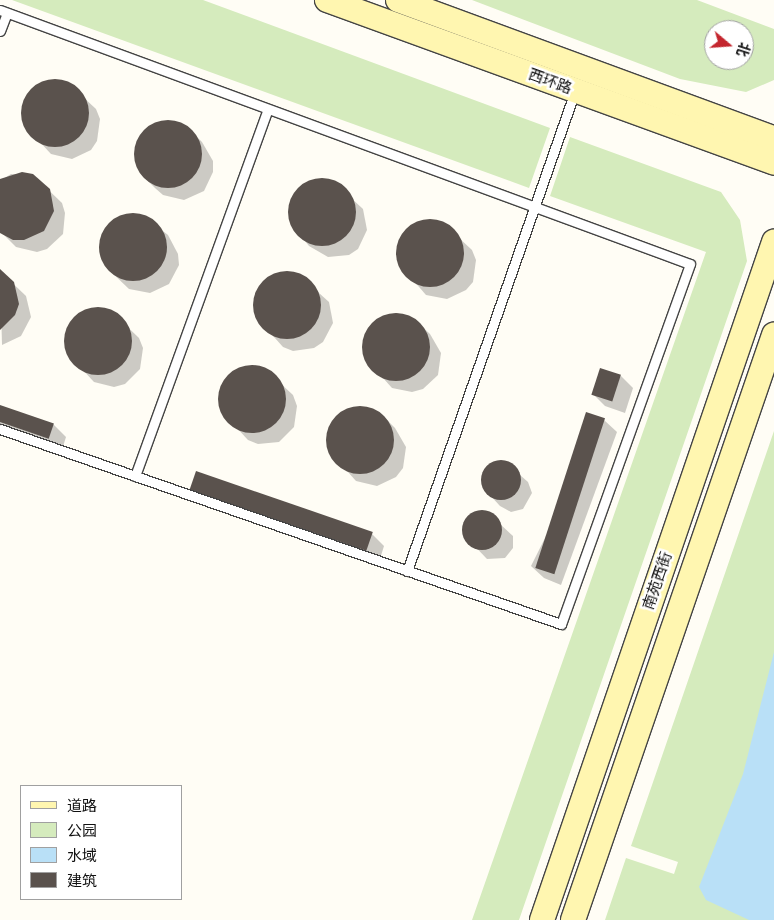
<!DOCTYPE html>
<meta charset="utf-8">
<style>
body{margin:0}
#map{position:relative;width:774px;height:920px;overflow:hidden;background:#fffdf5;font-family:Bitter,"Noto Sans SC",serif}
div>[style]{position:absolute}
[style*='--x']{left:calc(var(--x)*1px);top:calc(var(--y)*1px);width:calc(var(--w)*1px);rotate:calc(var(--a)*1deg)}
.green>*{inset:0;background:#d5ebbd}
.water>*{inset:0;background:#b9e0f7}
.shadow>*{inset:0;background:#0003}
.building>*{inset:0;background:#5a524d;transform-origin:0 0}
.round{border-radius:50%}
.roads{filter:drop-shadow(1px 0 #444) drop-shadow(-1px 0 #444) drop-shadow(0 1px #444) drop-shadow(0 -1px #444)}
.lane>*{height:9px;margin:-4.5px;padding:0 4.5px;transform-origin:4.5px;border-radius:4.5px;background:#fff}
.secondary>*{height:24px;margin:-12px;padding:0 12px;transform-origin:12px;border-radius:12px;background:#fff6b0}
span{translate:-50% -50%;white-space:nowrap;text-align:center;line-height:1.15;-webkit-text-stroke:5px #fff;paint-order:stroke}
.street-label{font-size:15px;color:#111}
.legend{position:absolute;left:20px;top:785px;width:162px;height:115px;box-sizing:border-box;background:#fff;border:1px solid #a0a0a0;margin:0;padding:6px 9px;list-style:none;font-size:15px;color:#111}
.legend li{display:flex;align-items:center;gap:10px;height:25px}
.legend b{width:25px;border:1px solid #a0a0a0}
.north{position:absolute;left:704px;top:20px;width:50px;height:50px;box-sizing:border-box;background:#fff;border:1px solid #a0a0a0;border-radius:50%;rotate:108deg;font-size:14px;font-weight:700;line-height:20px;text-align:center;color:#111}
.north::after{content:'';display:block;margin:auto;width:18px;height:22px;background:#c4262e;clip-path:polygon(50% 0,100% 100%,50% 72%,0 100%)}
</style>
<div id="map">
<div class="green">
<div style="clip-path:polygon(12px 0,203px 0,550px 128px,529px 188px)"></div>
<div style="clip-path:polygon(evenodd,472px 0,697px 0,774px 29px,774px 80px,746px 92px,680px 79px,472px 0,714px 30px,744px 30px,744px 60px,714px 60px,714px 30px)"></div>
<div style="clip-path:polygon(570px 137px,721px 192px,740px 220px,747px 261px,519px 920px,472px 920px,706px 252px,550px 196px)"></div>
<div style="clip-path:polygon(774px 431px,774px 920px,605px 920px,626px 858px,674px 874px,678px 862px,631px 846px)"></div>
</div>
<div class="water">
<div style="clip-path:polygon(774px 652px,774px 920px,749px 920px,706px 900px,699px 887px,743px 774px)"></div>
</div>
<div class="shadow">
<div style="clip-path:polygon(46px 81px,67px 82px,96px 109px,100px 119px,97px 141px,91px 150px,72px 159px,51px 154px,24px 125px,24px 103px,28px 94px)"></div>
<div style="clip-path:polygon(169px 121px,189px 129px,202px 142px,213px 161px,213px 172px,204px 191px,184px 200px,163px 195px,155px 188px,142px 175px,135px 156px,141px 135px,159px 123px)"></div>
<div style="clip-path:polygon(11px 174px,33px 175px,62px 203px,65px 213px,63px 234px,47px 249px,37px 252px,16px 247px,0 231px,0 181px)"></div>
<div style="clip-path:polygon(313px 180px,334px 182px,363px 209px,367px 230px,358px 249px,349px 255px,328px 257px,309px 246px,291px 224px,290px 202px,295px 193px)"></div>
<div style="clip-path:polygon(124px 216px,145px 217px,168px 235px,178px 254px,179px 265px,169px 284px,150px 293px,129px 289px,108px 269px,100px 249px,106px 228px)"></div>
<div style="clip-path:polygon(421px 222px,443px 223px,472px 250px,476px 260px,473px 282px,466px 290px,447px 299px,426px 295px,400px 265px,399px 244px,412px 226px)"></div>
<div style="clip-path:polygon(0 271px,26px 296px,31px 317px,21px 336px,2px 345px)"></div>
<div style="clip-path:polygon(278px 274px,299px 275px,329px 302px,333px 323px,323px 342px,314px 348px,293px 351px,283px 347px,256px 317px,255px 296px,268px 278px)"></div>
<div style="clip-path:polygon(89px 309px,110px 310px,139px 338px,143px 348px,140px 369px,125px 384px,114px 387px,94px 382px,67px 353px,66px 331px,79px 314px)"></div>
<div style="clip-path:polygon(397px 313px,417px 322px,430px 334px,441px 353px,438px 375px,423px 389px,412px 392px,392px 388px,365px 358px,363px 348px,369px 327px,387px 315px)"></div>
<div style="clip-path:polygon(243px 367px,264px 368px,293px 395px,297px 406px,294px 427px,279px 442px,258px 444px,248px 440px,221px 411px,220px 389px,233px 372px)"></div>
<div style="clip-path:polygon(621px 376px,633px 388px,625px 413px,605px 406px,593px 394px)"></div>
<div style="clip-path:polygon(0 406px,54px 425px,66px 437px,62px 450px,0 429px)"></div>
<div style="clip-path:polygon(362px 407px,382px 415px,395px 428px,406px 447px,403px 468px,396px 477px,377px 486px,356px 481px,330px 452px,328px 441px,334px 421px,351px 408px)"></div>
<div style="clip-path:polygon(604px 420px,617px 432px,561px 585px,544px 578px,531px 566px)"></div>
<div style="clip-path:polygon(505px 462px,528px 482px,532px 493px,523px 509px,511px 512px,500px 506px,488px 493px,482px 482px,489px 466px)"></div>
<div style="clip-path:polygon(192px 489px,372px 534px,384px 546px,379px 562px,204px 502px)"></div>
<div style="clip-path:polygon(476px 512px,487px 512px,513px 536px,513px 548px,505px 558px,487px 559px,466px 537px,464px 526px)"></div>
</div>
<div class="building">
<div class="round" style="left:21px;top:79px;width:68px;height:68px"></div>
<div class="round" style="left:134px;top:120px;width:68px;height:68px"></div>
<div style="clip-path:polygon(22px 172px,33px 174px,50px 189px,54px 211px,44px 231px,24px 240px,13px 240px,0 233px,0 179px)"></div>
<div class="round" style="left:288px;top:178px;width:68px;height:68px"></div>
<div class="round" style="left:99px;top:213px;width:68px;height:68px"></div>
<div class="round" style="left:396px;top:219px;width:68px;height:68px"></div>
<div style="clip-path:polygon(0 269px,14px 282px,19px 304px,15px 315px,0 330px)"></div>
<div class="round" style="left:253px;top:271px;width:68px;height:68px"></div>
<div class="round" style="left:64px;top:307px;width:68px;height:68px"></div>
<div class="round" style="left:362px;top:313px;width:68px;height:68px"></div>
<div class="round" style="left:218px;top:365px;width:68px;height:68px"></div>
<div style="left:600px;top:368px;width:22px;height:28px;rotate:18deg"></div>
<div style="left:0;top:405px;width:57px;height:16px;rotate:19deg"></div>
<div class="round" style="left:326px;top:406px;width:68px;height:68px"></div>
<div style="left:586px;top:412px;width:20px;height:164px;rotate:18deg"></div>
<div class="round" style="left:481px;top:460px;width:40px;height:40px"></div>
<div style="left:196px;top:471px;width:187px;height:20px;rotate:19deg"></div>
<div class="round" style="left:462px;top:510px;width:40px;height:40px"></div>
</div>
<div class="roads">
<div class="lane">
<div style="--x:0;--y:10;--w:735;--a:20.21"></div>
<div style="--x:690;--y:264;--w:382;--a:109.7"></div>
<div style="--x:561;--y:624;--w:594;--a:-160.83"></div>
<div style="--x:0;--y:31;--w:19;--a:-69"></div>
<div style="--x:135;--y:476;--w:390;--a:-70.1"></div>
<div style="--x:407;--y:571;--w:509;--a:-70.71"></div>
</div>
<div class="secondary">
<div style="--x:327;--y:0;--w:476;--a:20"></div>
<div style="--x:398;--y:0;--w:401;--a:20.2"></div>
<div style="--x:542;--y:920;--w:717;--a:-71.11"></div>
<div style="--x:573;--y:920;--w:619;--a:-71.04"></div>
</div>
</div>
<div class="street-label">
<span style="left:550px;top:82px;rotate:20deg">西环路</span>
<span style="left:658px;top:581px;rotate:-71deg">南苑西街</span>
</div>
<ul class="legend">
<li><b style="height:6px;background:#fff6b0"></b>道路</li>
<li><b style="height:14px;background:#d5ebbd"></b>公园</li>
<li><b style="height:14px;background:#b9e0f7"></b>水域</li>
<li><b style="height:14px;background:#5a524d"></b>建筑</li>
</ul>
<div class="north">北</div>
</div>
